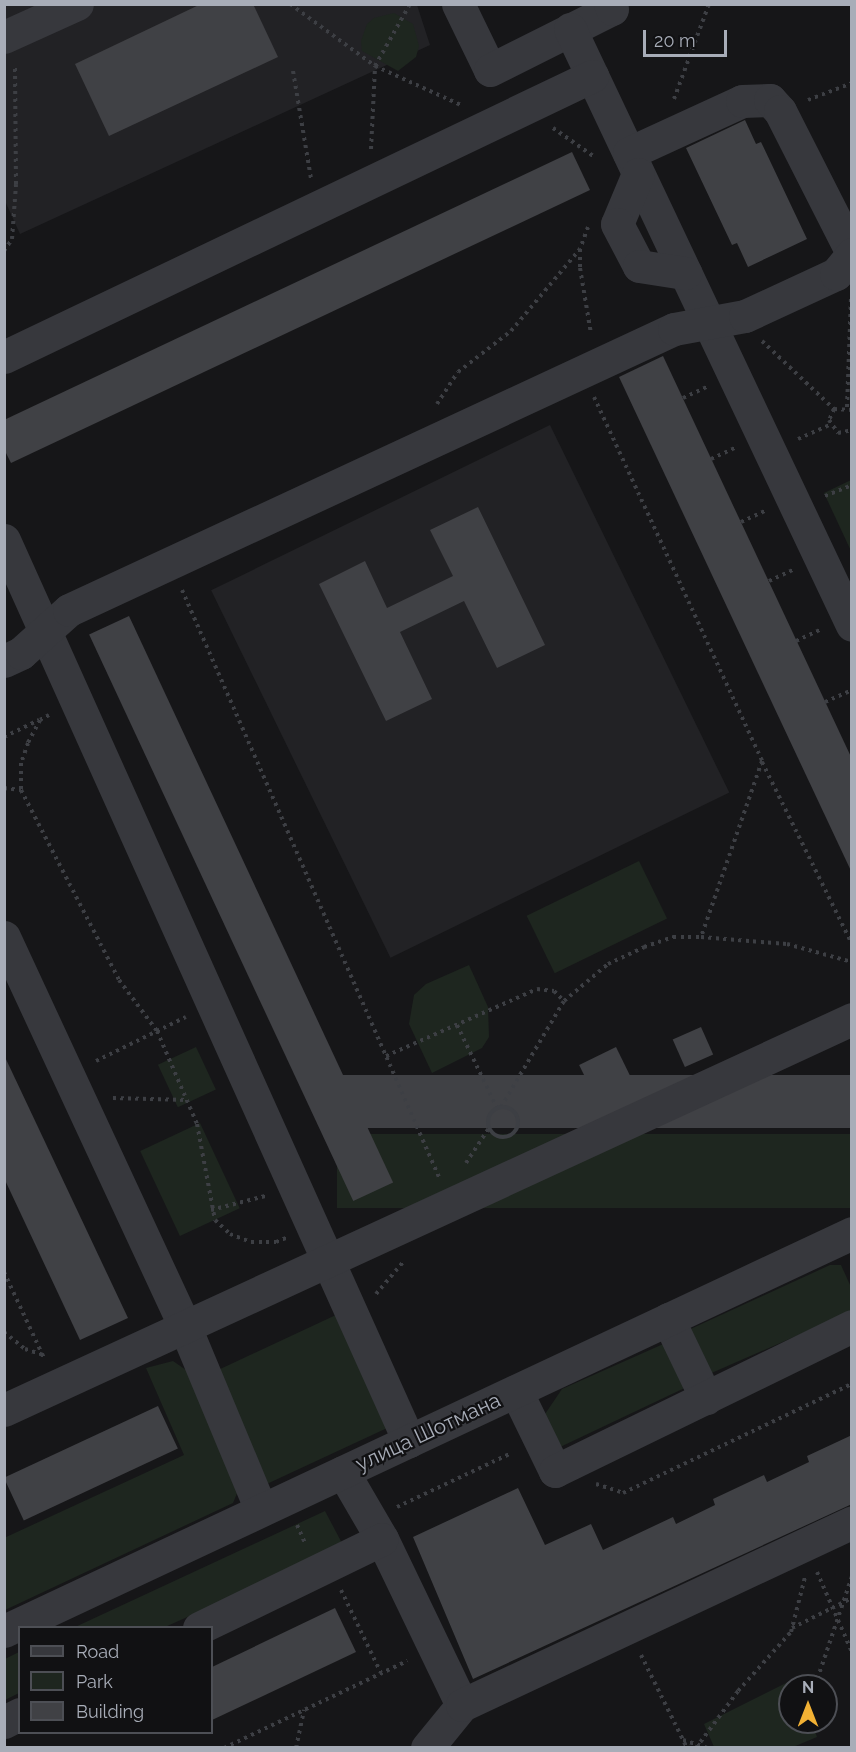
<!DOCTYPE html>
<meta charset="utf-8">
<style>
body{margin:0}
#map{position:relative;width:856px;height:1752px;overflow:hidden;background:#161618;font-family:Raleway,sans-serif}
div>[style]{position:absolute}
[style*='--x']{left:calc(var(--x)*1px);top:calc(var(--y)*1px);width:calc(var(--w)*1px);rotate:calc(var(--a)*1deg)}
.built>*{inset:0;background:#222225;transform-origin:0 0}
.green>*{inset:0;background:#1e261f;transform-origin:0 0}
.building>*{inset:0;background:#404145;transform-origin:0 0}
.path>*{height:4px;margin-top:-2px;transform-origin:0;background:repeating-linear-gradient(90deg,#3d3f44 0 3px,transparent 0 7.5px)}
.path>.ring{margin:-2px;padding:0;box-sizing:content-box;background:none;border:4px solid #3d3f44;border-radius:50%}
.minor>*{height:33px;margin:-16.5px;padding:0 16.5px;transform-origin:16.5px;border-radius:16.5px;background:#37383d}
span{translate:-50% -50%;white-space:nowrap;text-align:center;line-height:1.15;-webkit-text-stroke:4.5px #111113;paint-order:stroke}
.street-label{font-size:21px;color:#a8adb8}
.frame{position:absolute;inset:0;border:6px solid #a8adb8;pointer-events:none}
.legend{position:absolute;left:18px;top:1626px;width:195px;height:108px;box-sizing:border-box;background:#111113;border:2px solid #4d4f55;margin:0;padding:8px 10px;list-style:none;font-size:18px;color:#a8adb8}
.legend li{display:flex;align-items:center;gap:12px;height:30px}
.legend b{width:30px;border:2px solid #4d4f55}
.north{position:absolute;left:778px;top:1674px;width:60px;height:60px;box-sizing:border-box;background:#111113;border:2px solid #4d4f55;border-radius:50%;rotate:0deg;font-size:16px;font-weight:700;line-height:24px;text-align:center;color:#a8adb8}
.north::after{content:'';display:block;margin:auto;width:21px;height:27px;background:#f2b134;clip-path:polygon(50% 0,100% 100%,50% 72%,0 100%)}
.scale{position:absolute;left:643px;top:30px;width:84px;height:27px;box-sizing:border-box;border:3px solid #a8adb8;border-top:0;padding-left:8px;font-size:18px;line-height:21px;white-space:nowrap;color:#a8adb8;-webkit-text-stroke:4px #111113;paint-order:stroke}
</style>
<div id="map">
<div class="built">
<div style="clip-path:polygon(5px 5px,417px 5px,430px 45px,20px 234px,5px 201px)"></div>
<div style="left:550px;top:425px;width:409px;height:377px;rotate:64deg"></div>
</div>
<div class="green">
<div style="clip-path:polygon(394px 13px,413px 24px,419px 46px,416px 57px,398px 71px,362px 51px,361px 41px,367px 24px,374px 18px)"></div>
<div style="clip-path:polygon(851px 480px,851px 551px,824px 493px)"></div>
<div style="left:639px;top:861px;width:64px;height:125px;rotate:64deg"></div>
<div style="clip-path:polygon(469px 965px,488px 1007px,489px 1037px,482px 1048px,432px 1073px,409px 1024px,414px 995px,426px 984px)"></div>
<div style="left:196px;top:1047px;width:47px;height:42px;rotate:65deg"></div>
<div style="left:200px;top:1123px;width:94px;height:66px;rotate:65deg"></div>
<div style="left:851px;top:1134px;width:74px;height:514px;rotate:90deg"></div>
<div style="clip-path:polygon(830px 1265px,841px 1265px,851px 1287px,851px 1312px,707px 1375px,684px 1332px)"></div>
<div style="left:338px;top:1314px;width:124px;height:137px;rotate:65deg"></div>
<div style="clip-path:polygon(670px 1341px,691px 1385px,558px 1448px,543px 1417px,562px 1389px)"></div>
<div style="clip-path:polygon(173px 1361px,186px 1370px,238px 1491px,233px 1503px,5px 1610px,4px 1538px,184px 1455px,146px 1368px)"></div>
<div style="clip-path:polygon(325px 1511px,344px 1547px,165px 1627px,73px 1628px)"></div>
<div style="clip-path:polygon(19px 1652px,19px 1693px,5px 1700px,5px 1659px)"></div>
<div style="clip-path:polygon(794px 1679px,797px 1686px,790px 1686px,790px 1722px,812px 1722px,817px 1737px,793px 1747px,714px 1747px,704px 1724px)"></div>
</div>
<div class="building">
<div style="clip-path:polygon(201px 4px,253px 4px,278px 57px,109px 136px,75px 64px)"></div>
<div style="clip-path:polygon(745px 120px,756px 144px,761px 142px,807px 239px,748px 267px,737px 243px,732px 245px,686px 148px)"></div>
<div style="clip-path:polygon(572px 152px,590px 190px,11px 463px,4px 449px,4px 420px)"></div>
<div style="clip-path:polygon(663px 356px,852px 759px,852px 873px,619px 377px)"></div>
<div style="clip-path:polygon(478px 507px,545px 645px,497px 668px,464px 601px,400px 632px,432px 699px,386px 721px,319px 584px,365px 561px,387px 608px,453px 576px,430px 530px)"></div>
<div style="left:129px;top:616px;width:625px;height:44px;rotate:65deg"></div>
<div style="left:701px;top:1027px;width:30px;height:31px;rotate:66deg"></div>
<div style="left:616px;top:1047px;width:41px;height:41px;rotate:64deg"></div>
<div style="clip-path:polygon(4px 1055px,128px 1318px,80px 1340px,4px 1178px)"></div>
<div style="left:852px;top:1075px;width:53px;height:514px;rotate:90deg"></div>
<div style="left:158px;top:1406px;width:47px;height:170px;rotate:65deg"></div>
<div style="clip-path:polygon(852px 1435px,852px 1504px,473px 1679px,413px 1537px,518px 1488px,545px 1545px,591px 1524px,603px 1550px,673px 1517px,676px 1524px,715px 1505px,713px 1499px,764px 1475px,767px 1482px,809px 1462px,807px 1456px)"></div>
<div style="clip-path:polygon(335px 1608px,356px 1652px,212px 1720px,212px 1667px)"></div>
</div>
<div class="path">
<div style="--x:290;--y:4;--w:105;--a:36.1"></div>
<div style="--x:375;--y:66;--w:94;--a:24.4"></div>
<div style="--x:293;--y:71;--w:109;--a:80.5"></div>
<div style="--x:674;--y:99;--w:101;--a:-69.8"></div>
<div style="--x:808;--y:100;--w:47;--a:-21.1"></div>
<div style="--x:553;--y:128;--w:52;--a:34.9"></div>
<div style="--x:371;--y:149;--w:83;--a:-87.2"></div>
<div style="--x:375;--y:66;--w:71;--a:-60.6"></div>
<div style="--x:588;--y:227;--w:23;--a:110"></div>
<div style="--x:580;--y:249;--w:19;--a:90"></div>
<div style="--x:580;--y:268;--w:67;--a:80.5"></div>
<div style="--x:4;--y:251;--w:14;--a:-56"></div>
<div style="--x:12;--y:239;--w:55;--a:-85.8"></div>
<div style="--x:16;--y:184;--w:119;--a:-90.5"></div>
<div style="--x:762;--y:341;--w:99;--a:43.4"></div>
<div style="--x:594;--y:397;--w:401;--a:65.2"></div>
<div style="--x:762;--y:761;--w:186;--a:109.1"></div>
<div style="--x:683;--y:398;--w:26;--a:-25"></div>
<div style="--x:437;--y:404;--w:38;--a:-57"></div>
<div style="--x:458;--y:372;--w:67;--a:-37.7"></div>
<div style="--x:511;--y:331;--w:107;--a:-49.9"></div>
<div style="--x:847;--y:407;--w:108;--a:-87.9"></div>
<div style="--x:852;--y:410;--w:18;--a:-177"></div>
<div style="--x:834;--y:409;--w:12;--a:114"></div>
<div style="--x:829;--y:420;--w:16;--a:55"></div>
<div style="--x:838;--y:433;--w:14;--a:-12"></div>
<div style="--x:798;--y:439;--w:35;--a:-24"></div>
<div style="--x:711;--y:459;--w:26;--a:-25"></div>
<div style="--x:825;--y:496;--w:29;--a:-22"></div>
<div style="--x:741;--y:522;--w:26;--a:-25"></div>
<div style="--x:769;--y:581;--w:26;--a:-25"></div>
<div style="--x:182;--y:590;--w:641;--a:66.36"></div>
<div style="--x:796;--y:641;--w:26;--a:-25"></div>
<div style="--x:825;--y:702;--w:30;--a:-24"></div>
<div style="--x:49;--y:715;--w:10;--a:151"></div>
<div style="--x:40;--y:720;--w:26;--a:118"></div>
<div style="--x:28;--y:743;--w:21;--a:109"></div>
<div style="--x:21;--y:763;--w:27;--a:90"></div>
<div style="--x:21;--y:790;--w:214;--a:62.7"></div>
<div style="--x:119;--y:980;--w:64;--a:53.3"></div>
<div style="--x:157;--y:1031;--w:101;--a:66.7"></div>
<div style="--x:197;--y:1124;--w:98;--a:79.4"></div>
<div style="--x:215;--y:1220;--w:21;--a:43"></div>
<div style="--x:230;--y:1234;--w:22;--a:21"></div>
<div style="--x:251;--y:1242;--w:25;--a:0"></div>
<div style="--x:276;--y:1242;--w:11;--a:-22"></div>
<div style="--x:4;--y:737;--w:39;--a:-26"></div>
<div style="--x:762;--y:762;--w:203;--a:63.7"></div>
<div style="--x:4;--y:788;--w:17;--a:7"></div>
<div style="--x:457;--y:1025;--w:92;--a:64.3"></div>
<div style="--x:386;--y:1056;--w:165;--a:-23.9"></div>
<div style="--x:537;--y:989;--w:17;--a:7"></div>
<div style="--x:554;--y:991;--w:14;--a:45"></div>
<div style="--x:96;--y:1061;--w:100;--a:-26.1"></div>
<div style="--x:113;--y:1098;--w:74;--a:1.5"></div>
<div style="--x:501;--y:1107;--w:123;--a:-59.3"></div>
<div style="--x:564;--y:1001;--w:57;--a:-40.1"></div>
<div style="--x:608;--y:964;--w:40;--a:-25"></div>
<div style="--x:644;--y:947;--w:31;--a:-19"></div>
<div style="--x:673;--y:937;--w:28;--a:0"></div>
<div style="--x:701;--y:937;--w:86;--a:4.7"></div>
<div style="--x:787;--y:944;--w:67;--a:15.5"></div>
<div class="ring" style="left:488px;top:1107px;width:26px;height:26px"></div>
<div style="--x:466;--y:1163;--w:42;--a:-56.7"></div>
<div style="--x:211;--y:1210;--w:56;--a:-14.5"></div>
<div style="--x:4;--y:1272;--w:95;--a:65.1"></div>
<div style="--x:376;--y:1294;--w:43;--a:-49.7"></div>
<div style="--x:4;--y:1332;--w:27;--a:39"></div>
<div style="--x:25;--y:1349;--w:19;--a:18"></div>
<div style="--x:596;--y:1484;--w:28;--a:18"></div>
<div style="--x:623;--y:1493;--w:254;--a:-25.5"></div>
<div style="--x:397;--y:1507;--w:127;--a:-25.2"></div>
<div style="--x:297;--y:1525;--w:20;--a:66"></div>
<div style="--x:817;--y:1572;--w:87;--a:66.4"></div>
<div style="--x:341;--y:1590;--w:92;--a:64.3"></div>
<div style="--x:792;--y:1628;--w:67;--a:-26.6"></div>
<div style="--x:641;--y:1655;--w:104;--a:63.7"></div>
<div style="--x:815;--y:1686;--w:116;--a:-71.4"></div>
<div style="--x:683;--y:1740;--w:25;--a:18"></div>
<div style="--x:224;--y:1748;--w:203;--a:-25.4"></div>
<div style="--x:296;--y:1748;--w:39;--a:-78"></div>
<div style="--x:696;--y:1748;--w:71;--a:-53.6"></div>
<div style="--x:738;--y:1691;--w:79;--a:-48.1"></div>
<div style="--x:791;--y:1632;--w:57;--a:-75.7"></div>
</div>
<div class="minor">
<div style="--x:458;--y:4;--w:73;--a:64.1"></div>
<div style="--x:490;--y:70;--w:136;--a:-26.6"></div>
<div style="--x:612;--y:9;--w:5;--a:-112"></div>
<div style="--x:570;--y:29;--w:659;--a:64.68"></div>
<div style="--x:4;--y:37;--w:80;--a:-24.3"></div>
<div style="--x:629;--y:153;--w:124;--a:-24.7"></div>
<div style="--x:742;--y:101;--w:28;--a:-2"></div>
<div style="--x:770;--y:100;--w:15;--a:48"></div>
<div style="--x:780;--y:111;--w:159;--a:63.1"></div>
<div style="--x:638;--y:174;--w:54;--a:112.8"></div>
<div style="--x:617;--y:224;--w:47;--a:62.4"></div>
<div style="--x:639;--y:266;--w:47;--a:8.7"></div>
<div style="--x:4;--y:357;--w:652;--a:-25.54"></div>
<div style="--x:4;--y:540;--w:988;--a:65.8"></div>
<div style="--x:4;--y:661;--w:19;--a:-25"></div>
<div style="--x:21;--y:653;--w:64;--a:-41.9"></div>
<div style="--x:69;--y:610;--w:667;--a:-24.91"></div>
<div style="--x:674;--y:329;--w:72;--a:-10.4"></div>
<div style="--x:745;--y:316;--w:100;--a:-24.8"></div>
<div style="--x:836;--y:274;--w:26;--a:-51"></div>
<div style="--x:4;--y:937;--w:430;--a:65.1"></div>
<div style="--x:185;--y:1327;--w:198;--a:67.4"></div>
<div style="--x:668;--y:1319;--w:88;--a:64.3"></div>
<div style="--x:516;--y:1391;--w:89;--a:64"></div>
<div style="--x:555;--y:1471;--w:331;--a:-26"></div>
<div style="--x:4;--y:1410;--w:934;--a:-24.75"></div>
<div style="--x:343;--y:1472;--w:78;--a:59.8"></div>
<div style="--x:382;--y:1539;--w:184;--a:64.3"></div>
<div style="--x:199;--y:1628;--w:203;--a:-25.9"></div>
<div style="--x:4;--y:1631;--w:937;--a:-25.14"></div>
<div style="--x:4;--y:1722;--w:18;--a:-27"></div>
<div style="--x:427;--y:1748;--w:55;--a:-50.9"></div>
<div style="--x:462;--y:1705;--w:431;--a:-25.1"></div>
</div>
<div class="street-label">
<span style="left:428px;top:1432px;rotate:-25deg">улица Шотмана</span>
</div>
<div class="frame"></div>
<ul class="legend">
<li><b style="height:8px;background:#37383d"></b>Road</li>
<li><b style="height:16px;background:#1e261f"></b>Park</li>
<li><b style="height:16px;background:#404145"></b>Building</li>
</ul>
<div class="north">N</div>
<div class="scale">20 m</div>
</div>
